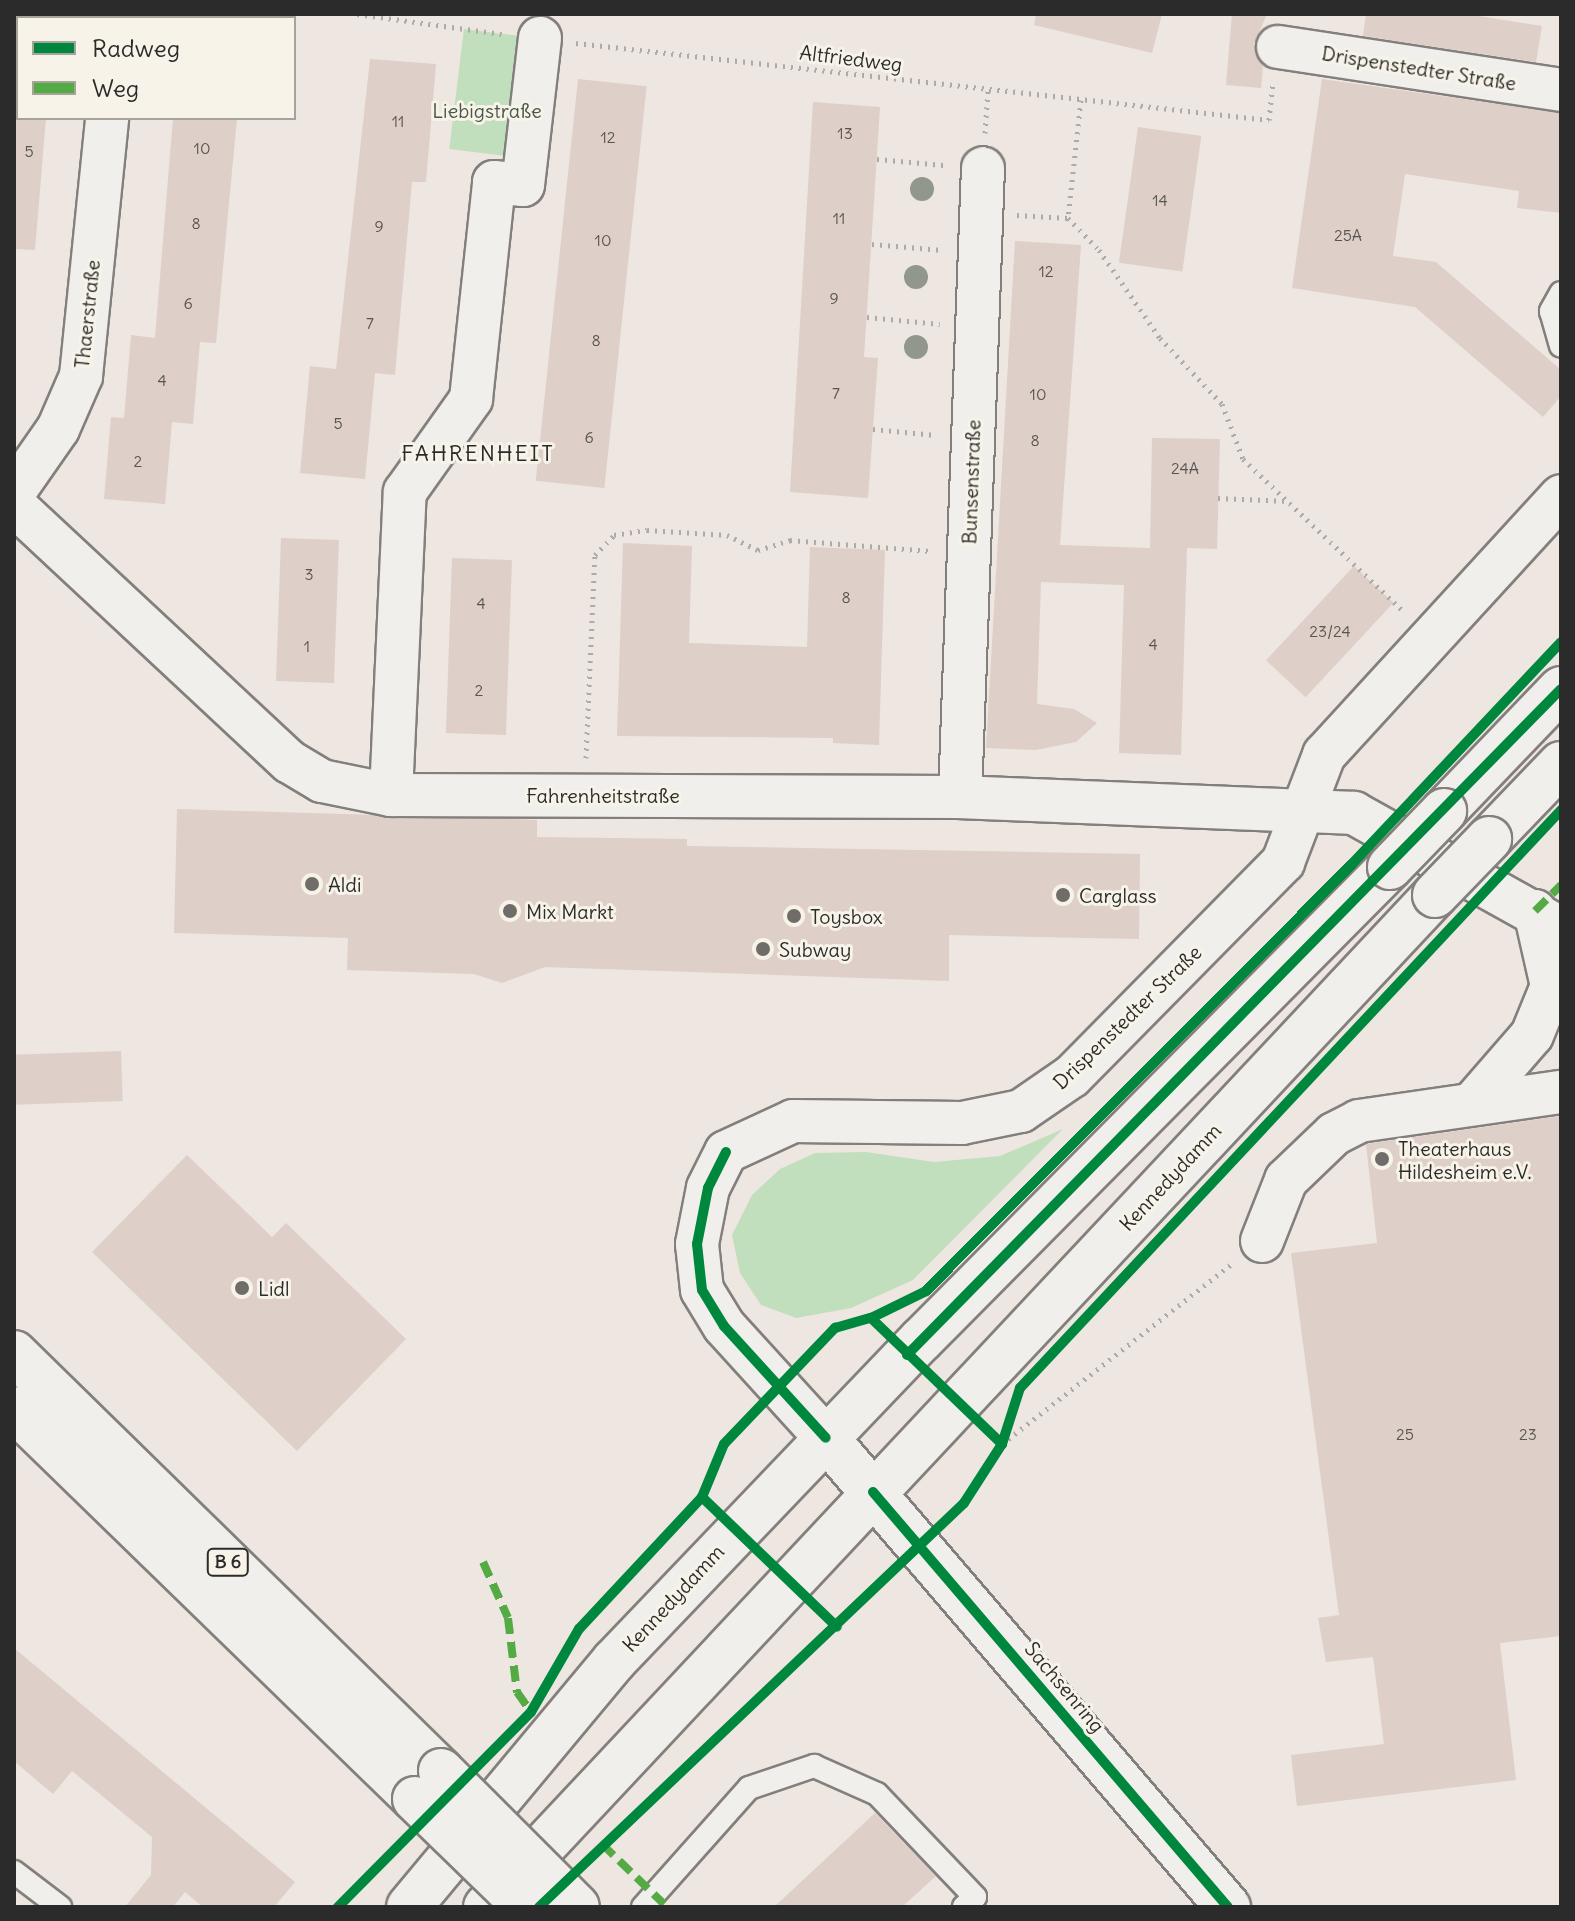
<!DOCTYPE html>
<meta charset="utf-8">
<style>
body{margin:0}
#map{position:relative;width:1575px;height:1921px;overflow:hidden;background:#eee6e0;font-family:Delius,sans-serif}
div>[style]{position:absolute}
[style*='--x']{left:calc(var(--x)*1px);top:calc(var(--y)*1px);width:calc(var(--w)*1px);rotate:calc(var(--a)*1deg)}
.green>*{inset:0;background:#c1dfbd;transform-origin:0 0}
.building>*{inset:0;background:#decfc9;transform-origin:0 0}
.path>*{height:5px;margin-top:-2.5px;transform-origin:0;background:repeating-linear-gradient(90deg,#adaba9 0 2px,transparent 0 8px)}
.roads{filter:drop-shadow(2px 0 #837f7c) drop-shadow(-2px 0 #837f7c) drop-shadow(0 2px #837f7c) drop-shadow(0 -2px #837f7c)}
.service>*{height:22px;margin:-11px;padding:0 11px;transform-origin:11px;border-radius:11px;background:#f1efeb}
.minor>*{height:42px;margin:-21px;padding:0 21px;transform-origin:21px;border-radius:21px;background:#f1efeb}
.tertiary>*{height:44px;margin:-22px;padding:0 22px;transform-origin:22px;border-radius:22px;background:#f1efeb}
.primary>*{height:44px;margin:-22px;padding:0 22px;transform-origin:22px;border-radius:22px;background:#f1efeb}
.trunk>*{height:44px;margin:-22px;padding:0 22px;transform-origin:22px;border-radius:22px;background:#f1efeb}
.bridges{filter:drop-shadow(2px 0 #837f7c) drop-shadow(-2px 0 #837f7c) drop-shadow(0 2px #837f7c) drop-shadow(0 -2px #837f7c)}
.primary-bridge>*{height:44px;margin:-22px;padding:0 22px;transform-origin:22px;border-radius:22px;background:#f1efeb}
.trunk-bridge>*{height:44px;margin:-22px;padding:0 22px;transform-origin:22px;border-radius:22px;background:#f1efeb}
.quiet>*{height:8px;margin-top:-4px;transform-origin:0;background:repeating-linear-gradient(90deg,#54ab44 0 16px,transparent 0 24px)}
.cycleway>*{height:10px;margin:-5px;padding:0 5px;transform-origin:5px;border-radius:5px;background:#00873e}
.trees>*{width:24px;height:24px;margin:-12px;border-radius:50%;background:#92978c}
.dots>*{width:22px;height:22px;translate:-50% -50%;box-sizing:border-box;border:4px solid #f7f3e8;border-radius:50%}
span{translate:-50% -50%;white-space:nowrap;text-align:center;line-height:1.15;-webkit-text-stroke:6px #f7f3e8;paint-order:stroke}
.number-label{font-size:16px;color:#585452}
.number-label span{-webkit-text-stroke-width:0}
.shield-label span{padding:2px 6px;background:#f7f3e8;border:2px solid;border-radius:6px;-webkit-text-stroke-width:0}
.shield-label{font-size:18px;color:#2b2b2b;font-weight:700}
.street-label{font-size:20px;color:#2b2b2b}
.park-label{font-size:20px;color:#475748}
.poi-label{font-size:20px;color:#2b2b2b}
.left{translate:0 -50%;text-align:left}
.neighbourhood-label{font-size:22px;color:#2b2b2b;letter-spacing:2px}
.frame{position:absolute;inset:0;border:16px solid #2b2b2b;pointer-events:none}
.legend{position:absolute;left:16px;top:16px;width:280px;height:104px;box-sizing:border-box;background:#f7f3e8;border:2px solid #a5a39c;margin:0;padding:10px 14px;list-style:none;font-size:24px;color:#2b2b2b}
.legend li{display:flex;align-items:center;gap:16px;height:40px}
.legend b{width:40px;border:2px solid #a5a39c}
</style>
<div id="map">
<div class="green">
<div style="left:464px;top:29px;width:64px;height:121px;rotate:7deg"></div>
<div style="clip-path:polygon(1063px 1129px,913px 1280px,851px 1308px,796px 1318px,761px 1305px,740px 1273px,732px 1235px,752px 1195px,780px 1169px,815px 1153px,866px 1152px,934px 1162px,1000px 1156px)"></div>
</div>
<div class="building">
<div style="clip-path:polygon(1036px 14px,1162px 14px,1152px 53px,1034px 25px)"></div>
<div style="clip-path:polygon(1232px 14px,1267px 14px,1254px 44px,1263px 66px,1261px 88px,1226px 85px)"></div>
<div style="clip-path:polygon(1366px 14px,1466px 14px,1542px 26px,1536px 62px,1363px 36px)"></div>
<div style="clip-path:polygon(370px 59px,436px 64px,426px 182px,412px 182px,395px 375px,375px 373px,365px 479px,300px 473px,310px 366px,336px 369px)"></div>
<div style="left:578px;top:79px;width:69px;height:404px;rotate:6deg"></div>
<div style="clip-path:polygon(1322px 79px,1561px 113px,1561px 213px,1517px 208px,1519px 191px,1405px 174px,1393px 256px,1436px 262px,1561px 370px,1561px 396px,1543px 417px,1415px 307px,1292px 288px)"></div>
<div style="clip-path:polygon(813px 102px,880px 107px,864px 357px,878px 358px,868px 498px,790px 492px)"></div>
<div style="clip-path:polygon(14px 118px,46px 118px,35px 250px,14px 249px)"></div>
<div style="clip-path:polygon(173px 118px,237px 118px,216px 343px,200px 342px,193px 424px,172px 422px,165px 504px,104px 499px,111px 417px,124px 418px,131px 335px,155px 338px)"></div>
<div style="left:1138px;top:127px;width:64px;height:137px;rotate:8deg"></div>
<div style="clip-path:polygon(1015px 241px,1081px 245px,1060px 545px,1150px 548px,1152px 438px,1220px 439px,1217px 549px,1187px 548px,1181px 755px,1119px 753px,1124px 585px,1041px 582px,1037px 704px,1074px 709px,1097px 723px,1076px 742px,1036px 750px,986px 748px)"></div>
<div style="left:281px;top:538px;width:58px;height:143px;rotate:2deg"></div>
<div style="clip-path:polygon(623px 543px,692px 546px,689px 643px,807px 647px,810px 547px,885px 550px,879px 745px,833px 743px,833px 738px,617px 736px)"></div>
<div style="left:452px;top:558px;width:60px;height:175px;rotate:2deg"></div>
<div style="left:1354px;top:566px;width:54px;height:129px;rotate:43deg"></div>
<div style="clip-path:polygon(177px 809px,537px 820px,537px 837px,687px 839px,687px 846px,1140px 854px,1139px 939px,949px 935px,949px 981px,545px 967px,502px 983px,474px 974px,347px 970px,348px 938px,174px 933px)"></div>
<div style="left:121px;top:1051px;width:50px;height:107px;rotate:88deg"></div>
<div style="clip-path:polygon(1561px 1116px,1561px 1636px,1500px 1643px,1516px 1780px,1297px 1806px,1291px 1755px,1384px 1744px,1373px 1657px,1326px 1662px,1318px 1618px,1339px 1615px,1291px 1253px,1377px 1243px,1366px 1144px)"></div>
<div style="clip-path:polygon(187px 1155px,272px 1237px,286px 1223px,406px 1339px,297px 1451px,92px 1252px)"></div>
<div style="clip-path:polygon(14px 1648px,295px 1882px,274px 1907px,203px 1907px,185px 1892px,173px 1907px,125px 1907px,151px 1875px,152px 1837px,72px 1771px,53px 1794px,14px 1761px)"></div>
<div style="clip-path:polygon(875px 1813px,936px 1876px,902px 1907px,774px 1907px)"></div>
</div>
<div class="path">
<div style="--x:357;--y:14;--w:146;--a:7.9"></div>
<div style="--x:117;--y:18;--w:4;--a:-76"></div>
<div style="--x:576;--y:43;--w:697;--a:6.34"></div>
<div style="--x:1269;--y:120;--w:36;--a:-84"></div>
<div style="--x:1081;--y:100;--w:119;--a:96.3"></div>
<div style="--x:1068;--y:218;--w:45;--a:45.9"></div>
<div style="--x:1099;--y:250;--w:107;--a:55.3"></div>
<div style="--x:1160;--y:338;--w:91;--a:46.8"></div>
<div style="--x:1222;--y:404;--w:59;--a:69.1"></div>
<div style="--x:1243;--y:459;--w:224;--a:43.5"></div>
<div style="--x:985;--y:133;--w:43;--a:-86"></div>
<div style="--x:877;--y:159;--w:67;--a:5.1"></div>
<div style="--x:1017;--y:215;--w:51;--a:3.4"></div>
<div style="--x:872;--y:244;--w:71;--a:4.8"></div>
<div style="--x:867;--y:317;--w:73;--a:5.5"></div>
<div style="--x:873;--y:429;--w:63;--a:5.4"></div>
<div style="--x:1218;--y:498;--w:69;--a:2.5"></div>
<div style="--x:586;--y:758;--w:203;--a:-87.5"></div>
<div style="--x:595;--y:555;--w:28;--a:-46"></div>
<div style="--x:614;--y:535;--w:33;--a:-9"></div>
<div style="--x:647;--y:530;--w:80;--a:3.6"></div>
<div style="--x:727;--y:535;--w:34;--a:26"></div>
<div style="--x:758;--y:550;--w:34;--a:-17"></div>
<div style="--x:790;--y:540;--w:141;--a:4.5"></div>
<div style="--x:1002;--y:1444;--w:295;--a:-38.1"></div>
</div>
<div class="roads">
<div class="service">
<div style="--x:1561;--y:293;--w:21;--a:119"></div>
<div style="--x:1551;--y:311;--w:36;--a:74"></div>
<div style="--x:14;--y:1872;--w:58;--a:37.3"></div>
<div style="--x:643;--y:1907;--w:159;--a:-48.3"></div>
<div style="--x:749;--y:1788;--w:69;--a:-18.7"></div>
<div style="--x:814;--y:1766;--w:69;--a:24"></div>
<div style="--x:877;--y:1794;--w:142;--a:46.4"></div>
<div style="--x:975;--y:1897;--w:15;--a:138"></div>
</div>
<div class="minor">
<div style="--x:1278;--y:47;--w:286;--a:8.6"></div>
<div style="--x:14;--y:492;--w:77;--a:-55.1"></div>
<div style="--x:58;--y:429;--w:58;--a:-66.5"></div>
<div style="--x:81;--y:376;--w:259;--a:-84.2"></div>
<div style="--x:14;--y:505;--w:377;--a:43"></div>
<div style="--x:290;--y:762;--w:37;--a:31"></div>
<div style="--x:322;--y:781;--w:70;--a:11.5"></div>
<div style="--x:391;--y:795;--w:569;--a:0.2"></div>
<div style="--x:960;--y:797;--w:394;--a:2.3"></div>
<div style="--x:1354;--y:813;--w:237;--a:29.1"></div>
<div style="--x:391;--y:795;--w:303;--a:-87.4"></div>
<div style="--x:405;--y:492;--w:114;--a:-54.6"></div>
<div style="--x:471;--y:399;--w:218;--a:-83.9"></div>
<div style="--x:494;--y:182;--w:29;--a:6"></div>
<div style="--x:523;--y:185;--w:148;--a:-83.4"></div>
<div style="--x:960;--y:797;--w:629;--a:-87.91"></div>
<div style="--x:1472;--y:1104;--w:91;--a:-49"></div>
<div style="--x:1532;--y:1035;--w:53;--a:-67.8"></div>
<div style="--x:1552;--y:986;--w:77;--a:-102.8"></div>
<div style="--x:1262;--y:1241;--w:66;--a:-68.5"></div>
<div style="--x:1286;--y:1180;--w:66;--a:-43.8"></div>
<div style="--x:1334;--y:1134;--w:28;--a:-27"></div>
<div style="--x:1359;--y:1121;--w:204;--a:-8.2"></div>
<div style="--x:826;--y:1438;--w:151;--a:-132.3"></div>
<div style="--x:724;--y:1326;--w:42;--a:-121.4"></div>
<div style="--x:702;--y:1290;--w:46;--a:-96.2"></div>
<div style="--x:697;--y:1244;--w:57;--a:-78.9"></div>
<div style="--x:708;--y:1188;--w:40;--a:-63.4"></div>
<div style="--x:726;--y:1152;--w:74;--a:-24.8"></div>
<div style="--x:793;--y:1121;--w:169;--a:0.7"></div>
<div style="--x:962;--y:1123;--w:60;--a:-11.5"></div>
<div style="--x:1021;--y:1111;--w:62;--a:-34.5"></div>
<div style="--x:1072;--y:1076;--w:301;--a:-45.4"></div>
<div style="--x:1283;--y:862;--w:115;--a:-69"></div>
<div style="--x:1324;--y:755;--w:351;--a:-47.5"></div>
</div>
<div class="tertiary">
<div style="--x:826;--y:1438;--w:618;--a:49.4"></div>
</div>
<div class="primary">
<div style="--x:1444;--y:811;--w:169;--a:-46.2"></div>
<div style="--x:1489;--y:839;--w:104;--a:-46.2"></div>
<div style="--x:409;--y:1907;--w:320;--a:-50.2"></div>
<div style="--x:614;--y:1661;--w:444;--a:-46.3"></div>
<div style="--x:921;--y:1340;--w:666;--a:-45.24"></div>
<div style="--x:486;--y:1907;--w:1387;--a:-46.84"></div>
</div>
<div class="trunk">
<div style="--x:14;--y:1353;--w:598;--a:44.39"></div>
<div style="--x:14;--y:1409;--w:559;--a:44.2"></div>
</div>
</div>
<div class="bridges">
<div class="primary-bridge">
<div style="--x:1390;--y:867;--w:78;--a:-46"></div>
<div style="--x:1435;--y:895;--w:78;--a:-46"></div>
</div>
<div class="trunk-bridge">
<div style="--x:441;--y:1771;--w:192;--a:45"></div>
<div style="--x:415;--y:1799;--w:155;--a:44.2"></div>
</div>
</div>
<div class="quiet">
<div style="--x:1535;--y:911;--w:37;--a:-45"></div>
<div style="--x:483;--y:1562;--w:61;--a:65.9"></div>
<div style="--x:508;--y:1618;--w:75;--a:83.1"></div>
<div style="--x:517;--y:1692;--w:24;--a:55"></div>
<div style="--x:602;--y:1844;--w:86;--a:44.1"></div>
</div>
<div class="cycleway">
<div style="--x:726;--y:1152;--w:40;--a:116.6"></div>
<div style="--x:708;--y:1188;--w:57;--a:101.1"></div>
<div style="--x:697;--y:1244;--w:46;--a:83.8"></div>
<div style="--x:702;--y:1290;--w:42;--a:58.6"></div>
<div style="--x:724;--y:1326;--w:151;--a:47.7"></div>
<div style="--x:871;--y:1318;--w:61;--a:-26.1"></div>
<div style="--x:926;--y:1291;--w:602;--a:-45.07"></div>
<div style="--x:1351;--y:865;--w:306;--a:-46.7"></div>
<div style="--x:907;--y:1355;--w:933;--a:-45.52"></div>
<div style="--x:873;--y:1492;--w:546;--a:49.46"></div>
<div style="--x:702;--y:1497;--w:187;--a:43.9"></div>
<div style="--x:338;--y:1907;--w:274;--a:-45.3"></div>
<div style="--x:531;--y:1712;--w:96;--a:-60"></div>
<div style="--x:579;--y:1629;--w:180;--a:-47"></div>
<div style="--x:702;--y:1497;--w:57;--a:-67.5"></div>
<div style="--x:724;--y:1444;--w:161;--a:-46.3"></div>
<div style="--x:835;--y:1328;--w:37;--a:-16"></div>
<div style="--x:871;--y:1318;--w:182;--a:43.9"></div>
<div style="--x:539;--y:1907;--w:586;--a:-43.55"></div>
<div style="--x:964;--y:1503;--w:70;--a:-57.2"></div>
<div style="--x:1002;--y:1444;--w:59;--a:-72.2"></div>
<div style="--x:1020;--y:1388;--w:792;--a:-46.89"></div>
</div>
<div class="trees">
<div style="left:922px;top:189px"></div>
<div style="left:916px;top:277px"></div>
<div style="left:916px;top:347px"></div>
</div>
<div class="dots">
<div style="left:312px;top:884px;background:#6f6c6a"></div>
<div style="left:1063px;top:895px;background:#6f6c6a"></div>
<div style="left:510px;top:911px;background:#6f6c6a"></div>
<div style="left:794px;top:916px;background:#6f6c6a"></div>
<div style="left:763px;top:949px;background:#6f6c6a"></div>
<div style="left:1382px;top:1159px;background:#6f6c6a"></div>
<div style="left:242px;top:1288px;background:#6f6c6a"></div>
</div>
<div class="number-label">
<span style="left:398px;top:121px">11</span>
<span style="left:845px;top:133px">13</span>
<span style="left:608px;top:137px">12</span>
<span style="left:202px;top:148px">10</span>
<span style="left:29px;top:151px">5</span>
<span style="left:1160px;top:200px">14</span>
<span style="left:839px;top:218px">11</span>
<span style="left:196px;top:223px">8</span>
<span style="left:379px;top:226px">9</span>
<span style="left:1348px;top:235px">25A</span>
<span style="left:603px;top:240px">10</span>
<span style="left:1046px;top:271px">12</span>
<span style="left:834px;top:298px">9</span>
<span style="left:188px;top:303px">6</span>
<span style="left:370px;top:323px">7</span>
<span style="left:596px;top:340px">8</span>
<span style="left:162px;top:380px">4</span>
<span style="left:836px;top:393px">7</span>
<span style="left:1038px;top:394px">10</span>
<span style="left:338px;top:423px">5</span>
<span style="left:589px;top:437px">6</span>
<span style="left:1035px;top:440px">8</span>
<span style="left:138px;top:461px">2</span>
<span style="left:1185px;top:468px">24A</span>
<span style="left:309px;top:574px">3</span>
<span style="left:846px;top:597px">8</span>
<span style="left:481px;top:603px">4</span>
<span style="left:1330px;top:631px">23/24</span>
<span style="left:1153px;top:644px">4</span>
<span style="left:307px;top:646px">1</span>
<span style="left:479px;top:690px">2</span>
<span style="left:1405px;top:1434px">25</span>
<span style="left:1528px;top:1434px">23</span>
</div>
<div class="shield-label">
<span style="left:228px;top:1562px">B 6</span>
</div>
<div class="street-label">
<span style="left:851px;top:58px;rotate:7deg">Altfriedweg</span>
<span style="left:1419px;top:68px;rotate:9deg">Drispenstedter Straße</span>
<span style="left:87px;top:314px;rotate:-84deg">Thaerstraße</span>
<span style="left:971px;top:482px;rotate:-88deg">Bunsenstraße</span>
<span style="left:603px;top:795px">Fahrenheitstraße</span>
<span style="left:1127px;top:1017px;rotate:-44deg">Drispenstedter Straße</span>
<span style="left:1170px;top:1177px;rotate:-47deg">Kennedydamm</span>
<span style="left:673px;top:1598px;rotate:-47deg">Kennedydamm</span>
<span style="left:1065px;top:1687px;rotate:50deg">Sachsenring</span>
</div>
<div class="park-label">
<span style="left:487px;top:110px">Liebigstraße</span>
</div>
<div class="poi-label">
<span class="left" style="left:328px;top:884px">Aldi</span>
<span class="left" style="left:1079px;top:895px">Carglass</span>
<span class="left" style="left:526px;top:911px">Mix Markt</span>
<span class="left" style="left:810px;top:916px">Toysbox</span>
<span class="left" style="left:779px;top:949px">Subway</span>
<span class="left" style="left:1398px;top:1160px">Theaterhaus<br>Hildesheim e.V.</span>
<span class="left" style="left:258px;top:1288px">Lidl</span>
</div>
<div class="neighbourhood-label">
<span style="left:478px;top:454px">FAHRENHEIT</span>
</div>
<div class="frame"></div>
<ul class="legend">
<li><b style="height:10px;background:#00873e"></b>Radweg</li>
<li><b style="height:10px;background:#54ab44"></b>Weg</li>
</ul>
</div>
